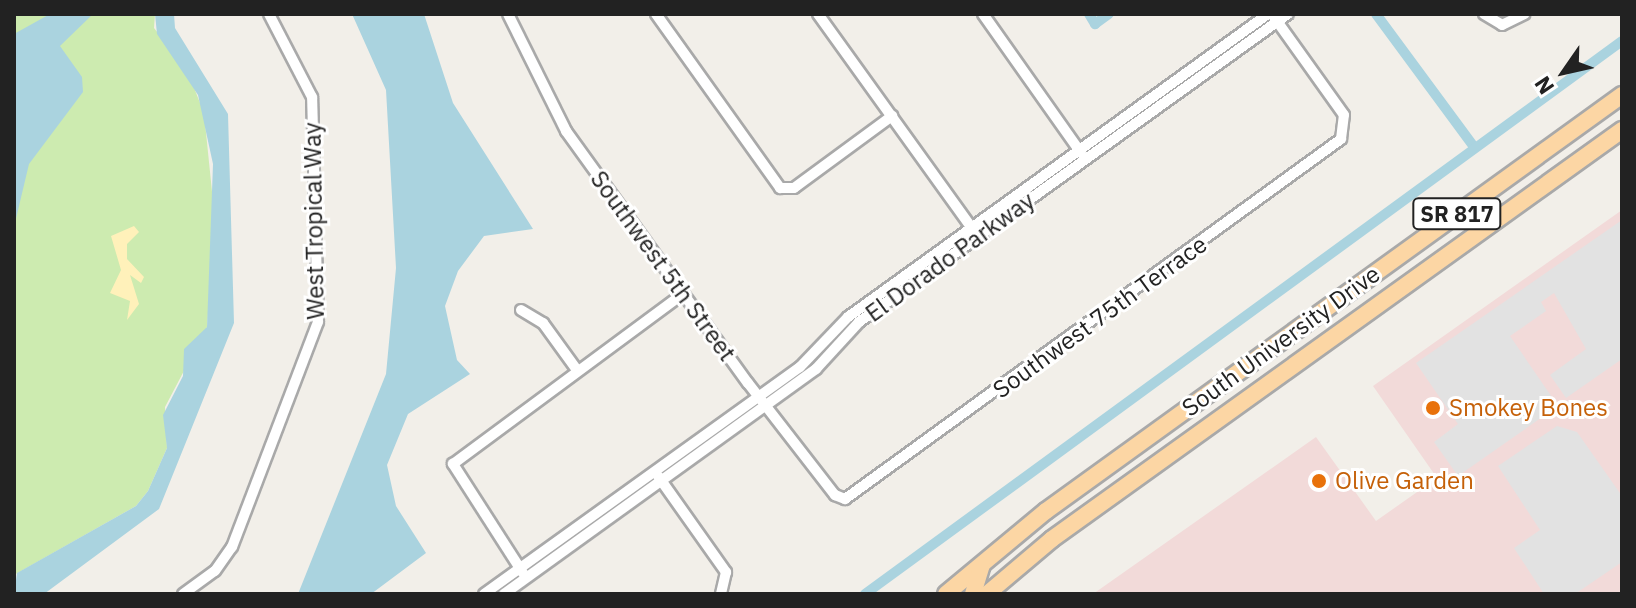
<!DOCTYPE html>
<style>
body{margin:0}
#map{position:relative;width:1636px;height:608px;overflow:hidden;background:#f2efe9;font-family:"IBM Plex Sans",sans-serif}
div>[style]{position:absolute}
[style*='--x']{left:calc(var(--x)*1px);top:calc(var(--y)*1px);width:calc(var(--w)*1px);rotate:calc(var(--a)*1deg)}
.commercial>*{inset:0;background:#f2dad9}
.grass>*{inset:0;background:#cdebb0}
.sand>*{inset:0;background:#fff1ba}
.parking>*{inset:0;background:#e2e2e2}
.water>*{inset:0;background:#aad3df}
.canal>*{height:10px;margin:-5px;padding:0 5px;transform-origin:5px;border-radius:5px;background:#aad3df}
.roads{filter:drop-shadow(2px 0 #a9a9a9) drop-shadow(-2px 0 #a9a9a9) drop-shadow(0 2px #a9a9a9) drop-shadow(0 -2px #a9a9a9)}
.street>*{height:10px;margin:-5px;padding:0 5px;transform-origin:5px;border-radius:5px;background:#fff}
.primary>*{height:16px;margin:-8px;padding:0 8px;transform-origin:8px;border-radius:8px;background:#fcd6a4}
.dots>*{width:22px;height:22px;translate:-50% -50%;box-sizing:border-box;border:4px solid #fff;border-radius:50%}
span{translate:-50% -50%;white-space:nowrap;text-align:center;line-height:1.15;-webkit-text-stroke:6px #fff;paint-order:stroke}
.shield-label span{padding:2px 6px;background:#fff;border:2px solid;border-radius:6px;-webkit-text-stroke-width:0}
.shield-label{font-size:22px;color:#222;font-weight:700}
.street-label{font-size:24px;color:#222}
.food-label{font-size:24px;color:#c56008}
.left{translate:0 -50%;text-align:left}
.frame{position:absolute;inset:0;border:16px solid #222;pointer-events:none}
.north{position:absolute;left:1524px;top:32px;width:80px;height:80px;-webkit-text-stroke:6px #fff;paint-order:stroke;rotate:236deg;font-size:22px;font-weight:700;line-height:32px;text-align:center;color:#222}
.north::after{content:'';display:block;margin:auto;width:28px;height:36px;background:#222;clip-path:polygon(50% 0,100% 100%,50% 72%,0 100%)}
</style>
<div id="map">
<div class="commercial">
<div style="clip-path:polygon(1622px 210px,1622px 594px,1093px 594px,1316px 437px,1376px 521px,1437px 478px,1373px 386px)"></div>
</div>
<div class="grass">
<div style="clip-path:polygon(14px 14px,155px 14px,154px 28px,187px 70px,204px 113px,215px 221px,207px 327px,165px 407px,167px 448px,148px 491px,136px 506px,14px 575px)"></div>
</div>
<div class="sand">
<div style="clip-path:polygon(134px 226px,139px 232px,127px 244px,127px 259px,144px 277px,141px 283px,130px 275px,139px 304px,127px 320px,130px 301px,110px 293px,121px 270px,111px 236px)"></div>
</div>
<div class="parking">
<div style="clip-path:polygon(1622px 220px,1622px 359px,1566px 398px,1550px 375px,1586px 349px,1554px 293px,1541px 302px,1546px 311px,1510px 336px,1558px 406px,1458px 476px,1434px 442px,1458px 424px,1416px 363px)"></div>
<div style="clip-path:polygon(1557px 426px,1577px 432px,1622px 496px,1622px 562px,1575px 594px,1544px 594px,1514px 548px,1540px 530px,1498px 466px)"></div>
</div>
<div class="water">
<div style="clip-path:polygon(50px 14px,93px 14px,60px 46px,82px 77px,83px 92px,29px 164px,14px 227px,14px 34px)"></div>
<div style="clip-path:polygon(155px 14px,174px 14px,175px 28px,228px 114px,234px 323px,159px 509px,44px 594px,14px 594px,17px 573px,136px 506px,148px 491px,167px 448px,163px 415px,183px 376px,184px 349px,207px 327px,213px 164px,198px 95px,157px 34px)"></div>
<div style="clip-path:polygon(352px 14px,424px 14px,453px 103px,533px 229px,484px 236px,458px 271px,445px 306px,457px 360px,470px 374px,408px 414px,387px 465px,396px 506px,426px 553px,371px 594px,298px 594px,386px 374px,396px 268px,386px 90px)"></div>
</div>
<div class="canal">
<div style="--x:1089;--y:14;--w:12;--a:59"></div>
<div style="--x:1095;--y:24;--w:17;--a:-36"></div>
<div style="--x:1376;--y:14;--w:165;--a:53.6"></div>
<div style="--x:865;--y:594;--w:937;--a:-36.15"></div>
</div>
<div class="roads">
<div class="street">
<div style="--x:508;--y:14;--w:131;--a:63.6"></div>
<div style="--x:566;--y:131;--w:311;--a:54.2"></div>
<div style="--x:748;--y:383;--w:142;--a:52.2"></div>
<div style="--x:835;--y:495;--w:11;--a:22"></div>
<div style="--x:845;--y:499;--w:613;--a:-35.97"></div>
<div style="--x:1341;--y:139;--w:24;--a:-83"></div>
<div style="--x:1344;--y:115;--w:124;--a:-125.5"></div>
<div style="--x:656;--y:14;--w:214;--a:54.5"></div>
<div style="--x:780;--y:188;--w:14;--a:0"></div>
<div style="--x:794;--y:188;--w:122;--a:-36.3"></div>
<div style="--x:818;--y:14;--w:266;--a:54.3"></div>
<div style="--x:983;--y:14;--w:170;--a:54.8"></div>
<div style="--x:1484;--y:14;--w:21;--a:31"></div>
<div style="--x:1502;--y:25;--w:25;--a:-26"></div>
<div style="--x:521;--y:310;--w:26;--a:31"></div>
<div style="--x:543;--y:323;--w:58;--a:54.1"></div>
<div style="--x:658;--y:476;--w:118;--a:54.7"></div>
<div style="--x:726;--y:572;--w:23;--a:103"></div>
<div style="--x:523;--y:573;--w:130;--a:-122.7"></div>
<div style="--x:453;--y:464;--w:287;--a:-36.5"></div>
<div style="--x:183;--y:594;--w:39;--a:-36"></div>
<div style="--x:215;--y:571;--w:29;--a:-55"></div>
<div style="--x:232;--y:547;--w:241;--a:-69.1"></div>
<div style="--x:318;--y:322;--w:225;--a:-91.5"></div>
<div style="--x:312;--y:97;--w:93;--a:-117.4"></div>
<div style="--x:484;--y:594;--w:389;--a:-35.7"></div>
<div style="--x:800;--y:367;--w:69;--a:-46.2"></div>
<div style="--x:848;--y:317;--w:518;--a:-35.81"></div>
<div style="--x:504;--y:594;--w:385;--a:-35.8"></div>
<div style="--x:816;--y:369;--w:64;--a:-47.5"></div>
<div style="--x:859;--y:322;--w:528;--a:-35.68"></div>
</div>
<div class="primary">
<div style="--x:946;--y:594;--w:130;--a:-39.7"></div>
<div style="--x:1046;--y:511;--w:711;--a:-35.84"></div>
<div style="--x:973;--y:594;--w:30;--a:-73"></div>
<div style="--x:987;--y:594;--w:85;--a:-40.2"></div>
<div style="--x:1052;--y:539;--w:702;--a:-35.66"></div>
</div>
</div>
<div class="dots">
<div style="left:1433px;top:408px;background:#e8710a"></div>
<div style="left:1319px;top:481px;background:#e8710a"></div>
</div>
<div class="shield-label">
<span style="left:1457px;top:214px">SR 817</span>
</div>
<div class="street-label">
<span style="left:314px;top:221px;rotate:-91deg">West Tropical Way</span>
<span style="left:950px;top:257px;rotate:-36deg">El Dorado Parkway</span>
<span style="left:663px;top:266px;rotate:54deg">Southwest 5th Street</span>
<span style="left:1100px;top:317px;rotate:-36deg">Southwest 75th Terrace</span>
<span style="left:1281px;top:341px;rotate:-36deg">South University Drive</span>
</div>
<div class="food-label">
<span class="left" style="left:1449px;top:408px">Smokey Bones</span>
<span class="left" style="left:1335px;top:481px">Olive Garden</span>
</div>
<div class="frame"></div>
<div class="north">N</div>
</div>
